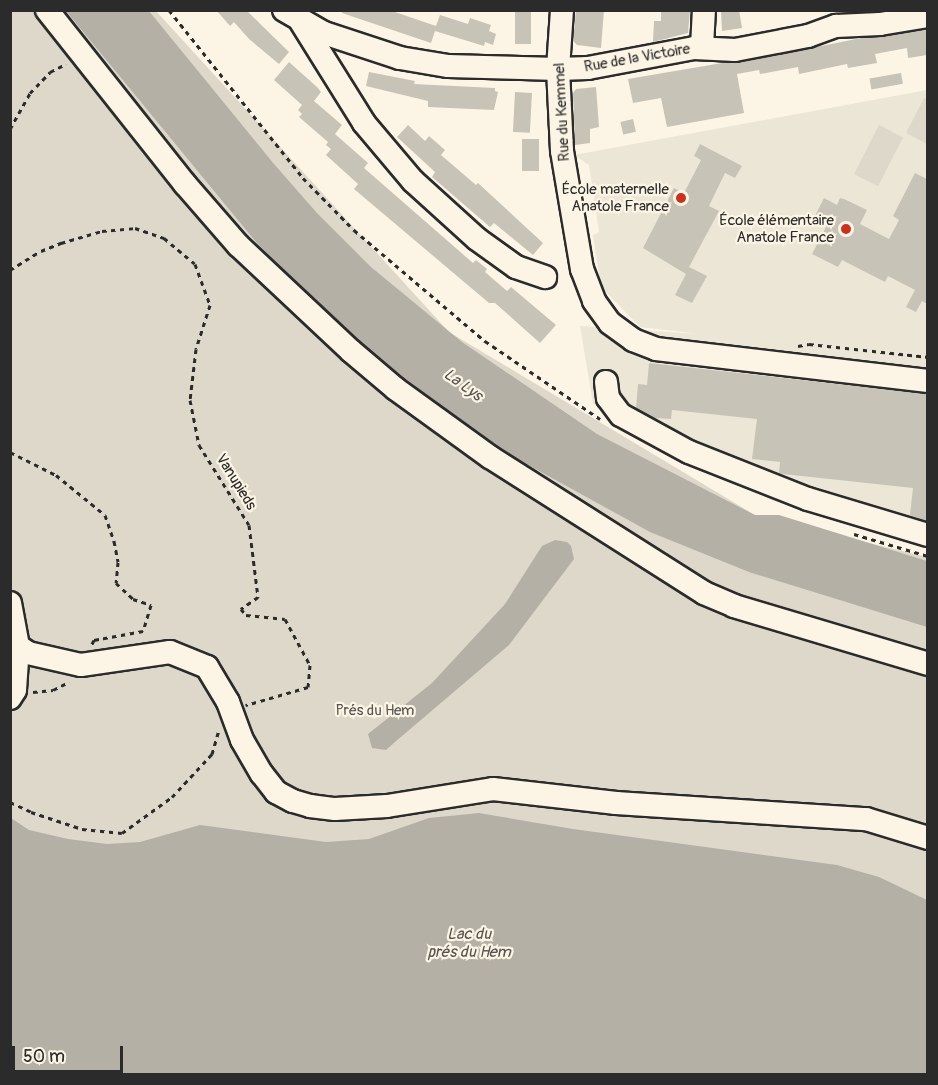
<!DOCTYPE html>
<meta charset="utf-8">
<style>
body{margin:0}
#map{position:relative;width:938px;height:1085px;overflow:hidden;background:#fcf5e5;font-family:Pangolin,sans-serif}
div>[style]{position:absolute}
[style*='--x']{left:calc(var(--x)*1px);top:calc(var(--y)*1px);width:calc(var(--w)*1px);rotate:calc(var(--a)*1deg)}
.built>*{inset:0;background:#ece6d7}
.green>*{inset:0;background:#ded8ca;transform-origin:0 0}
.water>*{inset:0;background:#b4b0a5}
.building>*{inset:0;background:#c8c3b7;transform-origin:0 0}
.path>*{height:3px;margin-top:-1.5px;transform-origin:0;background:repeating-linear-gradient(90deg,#2b2b2b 0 4.5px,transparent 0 9px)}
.roads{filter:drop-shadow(2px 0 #2b2b2b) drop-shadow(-2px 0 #2b2b2b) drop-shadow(0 2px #2b2b2b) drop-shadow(0 -2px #2b2b2b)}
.minor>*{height:22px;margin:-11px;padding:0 11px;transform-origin:11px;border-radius:11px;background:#fcf5e5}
.dots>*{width:16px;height:16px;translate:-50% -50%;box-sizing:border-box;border:3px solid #fcf5e5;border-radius:50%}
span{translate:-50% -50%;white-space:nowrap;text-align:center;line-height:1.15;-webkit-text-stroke:4.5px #fcf5e5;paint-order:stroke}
.street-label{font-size:15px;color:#2b2b2b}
.poi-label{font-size:15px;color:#2b2b2b}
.right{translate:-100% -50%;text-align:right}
.park-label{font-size:15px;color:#585653}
.water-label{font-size:16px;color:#545350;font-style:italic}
.frame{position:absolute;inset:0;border:12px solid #2b2b2b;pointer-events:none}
.scale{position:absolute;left:12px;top:1046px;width:111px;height:27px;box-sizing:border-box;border:3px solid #2b2b2b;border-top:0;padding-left:8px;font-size:18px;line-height:21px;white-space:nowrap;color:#2b2b2b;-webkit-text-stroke:4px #fcf5e5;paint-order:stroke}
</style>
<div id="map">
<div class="built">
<div style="clip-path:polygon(927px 90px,927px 542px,771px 500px,593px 404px,580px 326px,700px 334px,640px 327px,601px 287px,593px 235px,599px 232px,589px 165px,574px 155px)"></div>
</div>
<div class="green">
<div style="clip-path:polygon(10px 11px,156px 11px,449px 332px,755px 515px,927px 557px,927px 1074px,11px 1074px)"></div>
<div style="clip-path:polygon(924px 98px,927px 99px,927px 144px,906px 133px)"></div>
<div style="left:879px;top:125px;width:27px;height:55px;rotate:27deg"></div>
</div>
<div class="water">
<div style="clip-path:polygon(66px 11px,149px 11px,274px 164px,317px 213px,371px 267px,462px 342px,597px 434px,755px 515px,779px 515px,927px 561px,927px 627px,749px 572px,650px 532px,521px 461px,462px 422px,377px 357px,279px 266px,256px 242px)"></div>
<div style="clip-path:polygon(555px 540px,567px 542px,571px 546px,574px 559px,509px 645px,395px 742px,386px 750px,372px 748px,368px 734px,432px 683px,505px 604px,542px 546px)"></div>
<div style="clip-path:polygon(479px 813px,573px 829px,837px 865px,879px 877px,927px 900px,927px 1074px,11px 1074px,11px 818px,29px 830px,68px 839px,107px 844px,140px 842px,200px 825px,326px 842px,369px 839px,429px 818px)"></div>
</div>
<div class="building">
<div style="clip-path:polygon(216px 10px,246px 10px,289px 52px,279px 64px,249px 39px,234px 22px,230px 26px)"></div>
<div style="clip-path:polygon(342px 10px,389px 10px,436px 26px,440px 15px,468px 24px,470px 18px,491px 25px,489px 31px,496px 34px,493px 45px,485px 42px,484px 46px,435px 31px,431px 43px,342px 13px)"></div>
<div style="left:515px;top:10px;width:16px;height:34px"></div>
<div style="clip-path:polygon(604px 10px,601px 48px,577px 45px,573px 41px,576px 10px)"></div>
<div style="clip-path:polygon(661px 10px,690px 10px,688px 33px,653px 42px,654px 21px,661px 21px)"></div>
<div style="clip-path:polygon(721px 10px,739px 10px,742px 28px,722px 31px)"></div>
<div style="clip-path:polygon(927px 30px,927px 55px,908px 58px,907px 48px,875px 54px,877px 63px,848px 68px,847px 64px,799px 74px,798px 67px,760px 74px,759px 70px,737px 74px,744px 113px,667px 127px,661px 98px,633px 103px,628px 79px,722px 63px,738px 63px,861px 38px)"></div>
<div style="clip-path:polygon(289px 62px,317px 87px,321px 92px,314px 101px,342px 125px,335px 134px,368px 163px,364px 168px,473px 263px,476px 260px,487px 269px,485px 272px,507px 291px,511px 287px,556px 325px,540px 343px,495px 303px,489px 303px,354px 189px,358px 184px,326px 155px,331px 149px,326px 145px,330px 139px,328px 142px,299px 117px,302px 114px,298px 110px,302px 105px,274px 80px)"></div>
<div style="clip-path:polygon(369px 72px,415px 81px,414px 84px,495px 88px,495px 91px,498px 92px,494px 110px,428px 107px,428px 101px,366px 86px)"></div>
<div style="left:901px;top:73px;width:11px;height:32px;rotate:80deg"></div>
<div style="clip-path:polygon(596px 87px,599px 127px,590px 129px,590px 143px,575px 145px,573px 93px,576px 89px)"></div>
<div style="left:515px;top:92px;width:17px;height:40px;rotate:3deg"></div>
<div style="left:633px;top:119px;width:13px;height:13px;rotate:77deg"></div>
<div style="clip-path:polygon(408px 125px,425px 141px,429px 136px,445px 150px,441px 155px,476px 185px,478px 183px,543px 243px,533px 255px,494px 223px,490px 227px,432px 177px,435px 172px,397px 137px)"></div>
<div style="left:522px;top:139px;width:17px;height:32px"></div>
<div style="clip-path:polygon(700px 144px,742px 166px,735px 178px,725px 173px,709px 206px,719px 211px,689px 267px,707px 276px,692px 303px,675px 295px,686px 274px,643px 248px,674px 188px,684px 193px,701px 160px,694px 156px)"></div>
<div style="clip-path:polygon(915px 173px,927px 179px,927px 304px,922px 301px,916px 312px,906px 307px,915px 290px,888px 276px,885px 282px,842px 260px,838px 267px,812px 254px,827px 225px,814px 218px,824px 198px,837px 205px,840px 198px,844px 199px,867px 210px,860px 224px,889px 239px,899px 220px,893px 216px)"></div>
<div style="clip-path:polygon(649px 363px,927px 394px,927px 521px,910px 515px,913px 488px,783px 474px,779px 473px,780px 462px,752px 459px,757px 419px,672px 410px,671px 419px,654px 418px,636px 408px,638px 384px,647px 385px)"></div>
</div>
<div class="path">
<div style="--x:169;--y:10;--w:215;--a:51.4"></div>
<div style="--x:303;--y:178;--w:73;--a:45.6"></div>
<div style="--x:354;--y:230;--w:172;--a:40.3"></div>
<div style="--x:485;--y:341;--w:139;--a:34.1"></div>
<div style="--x:10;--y:129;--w:41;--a:-60.9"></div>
<div style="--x:30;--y:93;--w:29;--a:-46"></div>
<div style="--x:50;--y:72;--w:18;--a:-27"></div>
<div style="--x:10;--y:270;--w:36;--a:-32"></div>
<div style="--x:41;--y:251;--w:22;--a:-22"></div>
<div style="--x:61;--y:243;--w:43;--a:-16.3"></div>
<div style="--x:102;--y:231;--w:33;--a:-5"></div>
<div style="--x:135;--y:228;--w:31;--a:19"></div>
<div style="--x:164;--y:238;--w:40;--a:40"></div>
<div style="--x:195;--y:264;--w:44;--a:69.9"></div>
<div style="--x:210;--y:305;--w:46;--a:107.7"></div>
<div style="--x:196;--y:349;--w:51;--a:96.7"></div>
<div style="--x:190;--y:400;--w:46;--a:78.7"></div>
<div style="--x:199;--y:445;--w:94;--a:58"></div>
<div style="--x:249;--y:525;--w:73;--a:82.9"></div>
<div style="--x:258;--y:597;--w:21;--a:145"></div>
<div style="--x:241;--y:609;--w:8;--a:50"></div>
<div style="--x:246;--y:615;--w:39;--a:6"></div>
<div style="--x:285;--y:619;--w:52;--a:61.5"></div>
<div style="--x:310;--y:665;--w:22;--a:95"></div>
<div style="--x:308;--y:687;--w:65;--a:163.8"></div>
<div style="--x:798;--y:346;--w:11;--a:-10"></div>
<div style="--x:809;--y:344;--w:120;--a:6.2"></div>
<div style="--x:10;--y:452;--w:51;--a:26.6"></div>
<div style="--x:56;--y:475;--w:63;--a:39.2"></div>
<div style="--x:105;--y:515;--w:28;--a:71"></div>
<div style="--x:114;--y:541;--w:21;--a:79"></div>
<div style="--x:118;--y:562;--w:21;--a:95"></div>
<div style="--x:116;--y:583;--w:23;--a:43"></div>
<div style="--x:133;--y:599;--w:19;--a:18"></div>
<div style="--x:151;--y:605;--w:27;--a:107"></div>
<div style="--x:143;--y:631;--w:50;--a:169.6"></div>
<div style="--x:94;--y:640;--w:7;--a:117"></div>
<div style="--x:854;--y:534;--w:77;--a:16.6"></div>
<div style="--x:33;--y:692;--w:20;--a:-6"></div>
<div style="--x:53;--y:690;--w:18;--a:-27"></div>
<div style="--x:10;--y:802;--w:23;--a:25"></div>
<div style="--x:31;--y:812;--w:54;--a:18.4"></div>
<div style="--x:82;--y:829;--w:40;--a:5.7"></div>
<div style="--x:122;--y:833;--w:62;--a:-35.8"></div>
<div style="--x:172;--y:797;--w:59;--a:-47.1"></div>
<div style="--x:212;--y:754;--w:25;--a:-74"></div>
</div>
<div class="roads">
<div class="minor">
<div style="--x:47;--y:10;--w:222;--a:51.6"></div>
<div style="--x:185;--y:184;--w:81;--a:49"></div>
<div style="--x:238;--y:245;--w:155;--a:43.2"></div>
<div style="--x:351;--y:351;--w:59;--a:40.2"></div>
<div style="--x:396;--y:389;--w:116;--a:35.9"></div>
<div style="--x:490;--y:457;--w:254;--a:32.4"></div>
<div style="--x:704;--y:593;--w:33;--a:23"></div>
<div style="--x:734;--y:606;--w:202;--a:16.6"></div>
<div style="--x:284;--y:10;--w:46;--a:29.9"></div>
<div style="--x:324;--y:33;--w:80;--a:18.2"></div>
<div style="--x:400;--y:58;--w:49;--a:9.5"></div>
<div style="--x:448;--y:66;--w:110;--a:1.6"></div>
<div style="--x:558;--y:69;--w:30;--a:-2"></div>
<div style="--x:588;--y:68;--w:108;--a:-10.7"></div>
<div style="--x:694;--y:48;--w:41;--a:2.8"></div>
<div style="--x:735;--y:50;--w:74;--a:-10.9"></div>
<div style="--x:808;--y:36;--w:30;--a:-20"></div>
<div style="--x:836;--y:26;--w:44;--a:-2.6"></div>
<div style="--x:880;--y:24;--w:49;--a:-9.5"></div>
<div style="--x:562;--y:10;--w:59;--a:93.9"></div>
<div style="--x:558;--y:69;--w:82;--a:87.2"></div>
<div style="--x:562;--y:151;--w:120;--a:80.4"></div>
<div style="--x:582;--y:269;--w:34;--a:69"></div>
<div style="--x:594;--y:301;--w:27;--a:54"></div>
<div style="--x:610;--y:323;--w:29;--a:36"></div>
<div style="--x:633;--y:340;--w:25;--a:21"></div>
<div style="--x:656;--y:349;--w:274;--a:6.7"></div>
<div style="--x:301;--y:22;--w:119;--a:58"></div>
<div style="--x:364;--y:123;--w:76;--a:49.8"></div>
<div style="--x:413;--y:181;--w:86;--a:42.2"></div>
<div style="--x:477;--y:239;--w:48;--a:35.7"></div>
<div style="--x:516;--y:267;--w:31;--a:19"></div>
<div style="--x:702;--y:47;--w:37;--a:-87"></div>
<div style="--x:606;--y:382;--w:16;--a:83"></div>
<div style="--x:608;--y:398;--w:21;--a:53"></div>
<div style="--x:621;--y:415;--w:77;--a:28.6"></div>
<div style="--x:689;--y:452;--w:128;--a:21.6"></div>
<div style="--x:808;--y:499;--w:125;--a:16.7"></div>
<div style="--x:10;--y:603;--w:44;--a:79.5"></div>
<div style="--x:18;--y:646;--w:12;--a:35"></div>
<div style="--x:28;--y:653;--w:54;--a:12.8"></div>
<div style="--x:81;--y:665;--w:90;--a:-8.3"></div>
<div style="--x:170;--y:652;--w:40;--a:22"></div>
<div style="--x:207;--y:667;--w:41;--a:59"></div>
<div style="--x:228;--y:702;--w:40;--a:69.8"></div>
<div style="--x:242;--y:740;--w:39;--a:60"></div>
<div style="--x:262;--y:774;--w:23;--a:52"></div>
<div style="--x:276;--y:792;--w:19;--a:28"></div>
<div style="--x:293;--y:801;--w:18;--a:16"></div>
<div style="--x:310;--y:806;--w:25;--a:7"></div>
<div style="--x:335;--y:809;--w:52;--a:-3.3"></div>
<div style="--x:387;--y:806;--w:107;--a:-9.1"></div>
<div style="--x:493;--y:789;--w:124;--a:6.5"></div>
<div style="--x:616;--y:803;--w:251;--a:3.7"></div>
<div style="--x:866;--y:819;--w:65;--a:17"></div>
<div style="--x:10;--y:698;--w:9;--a:-58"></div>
<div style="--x:15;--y:690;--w:44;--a:-86.1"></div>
</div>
</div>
<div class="dots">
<div style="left:681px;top:198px;background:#c8321e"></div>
<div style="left:846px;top:229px;background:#c8321e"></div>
</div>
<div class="street-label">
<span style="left:637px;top:58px;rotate:-10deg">Rue de la Victoire</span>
<span style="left:562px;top:112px;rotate:-93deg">Rue du Kemmel</span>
<span style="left:236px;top:482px;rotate:58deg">Vanupieds</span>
</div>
<div class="poi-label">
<span class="right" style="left:669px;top:198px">École maternelle<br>Anatole France</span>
<span class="right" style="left:834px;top:229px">École élémentaire<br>Anatole France</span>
</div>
<div class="park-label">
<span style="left:375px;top:711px">Prés du Hem</span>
</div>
<div class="water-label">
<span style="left:463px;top:385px;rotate:36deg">La Lys</span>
<span style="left:469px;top:943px">Lac du<br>prés du Hem</span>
</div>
<div class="frame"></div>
<div class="scale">50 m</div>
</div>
